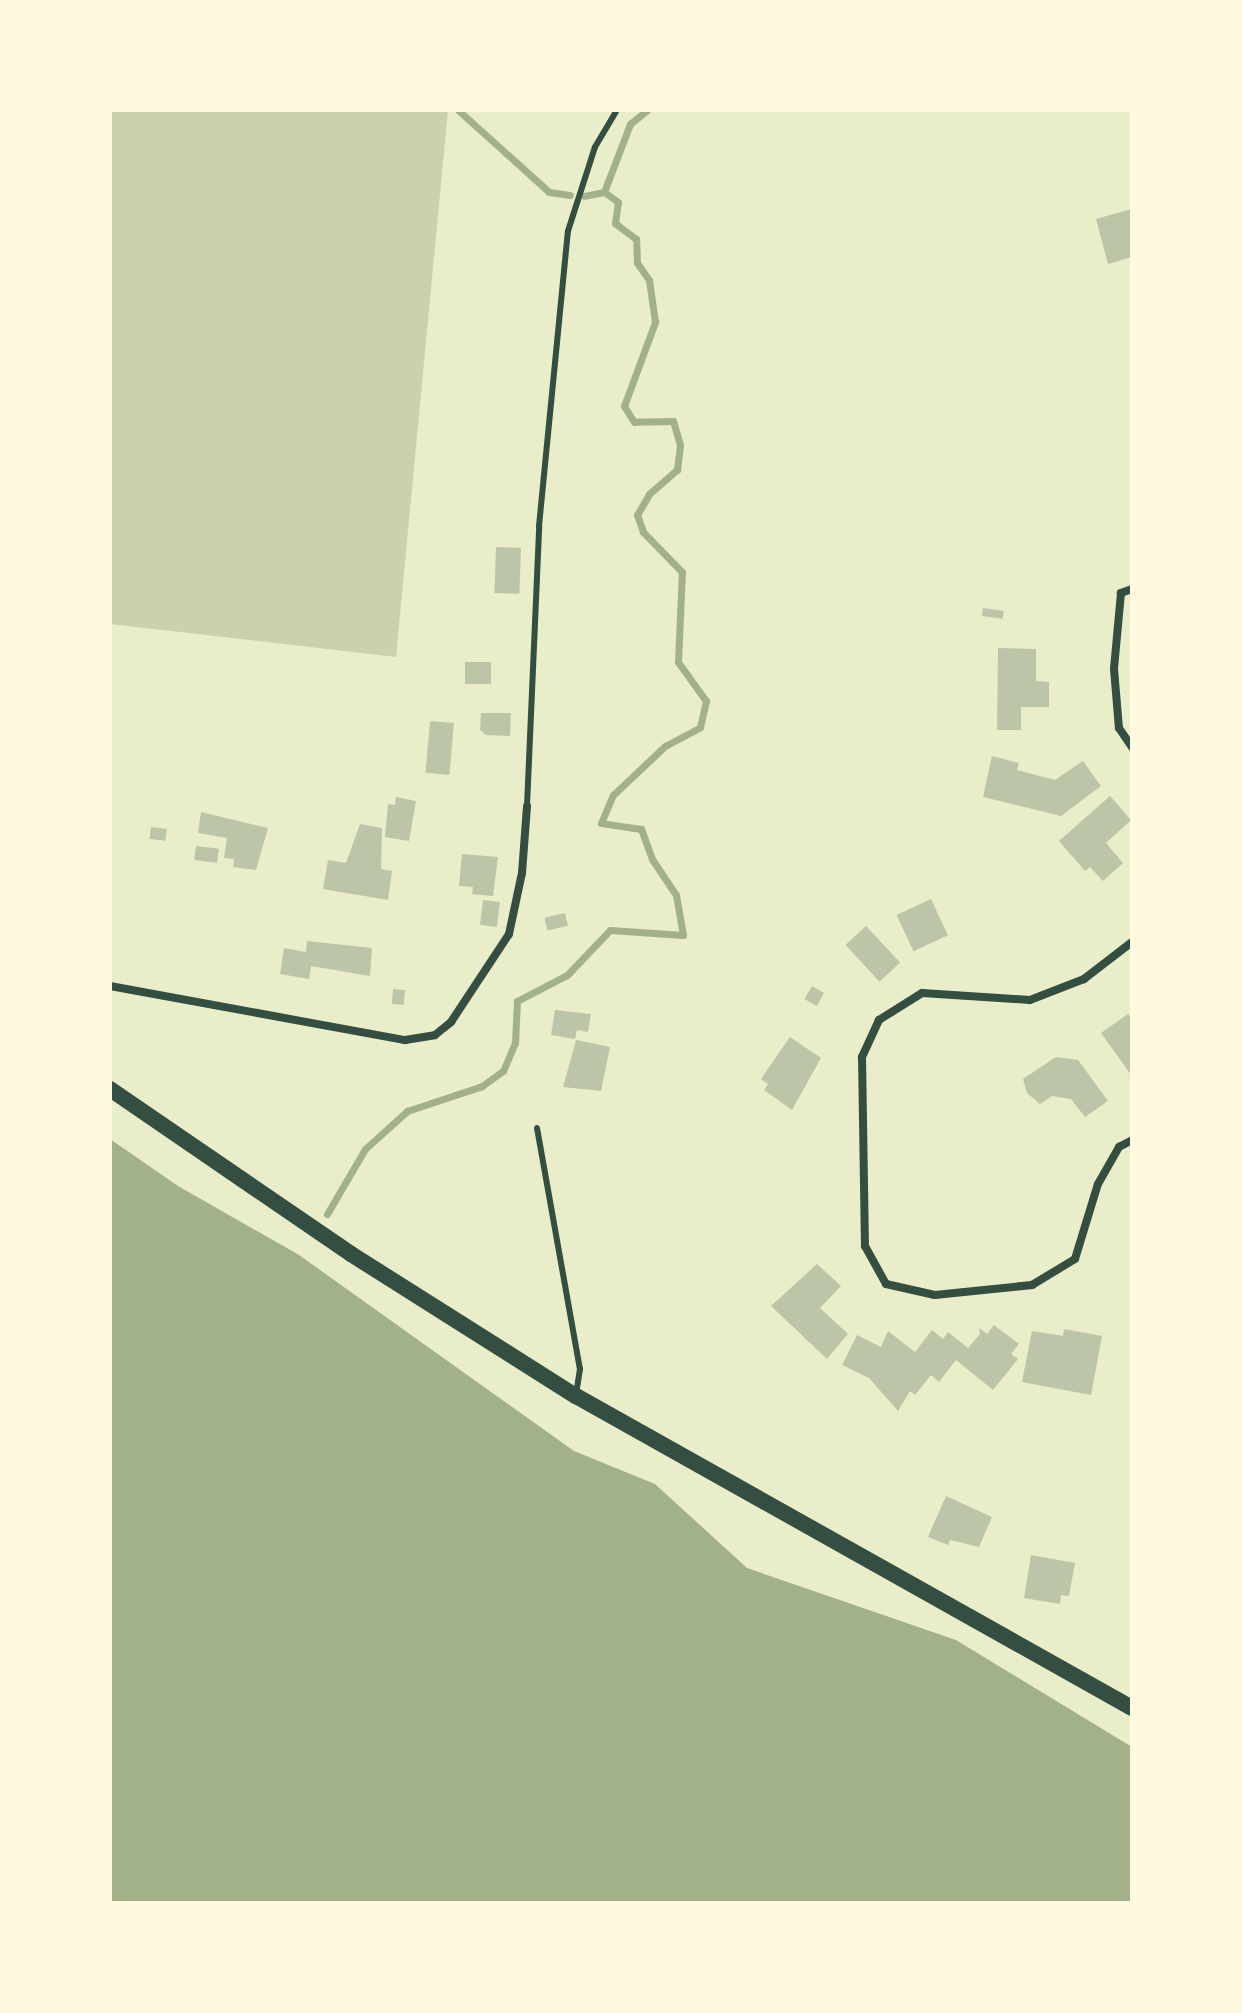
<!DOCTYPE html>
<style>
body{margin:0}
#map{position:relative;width:1242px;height:2013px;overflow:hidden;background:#e9edc9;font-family:"IBM Plex Sans",sans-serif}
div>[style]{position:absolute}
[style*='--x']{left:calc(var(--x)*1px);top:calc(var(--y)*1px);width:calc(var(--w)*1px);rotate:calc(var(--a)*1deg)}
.green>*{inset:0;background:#cad2ad}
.water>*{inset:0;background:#a3b18a}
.stream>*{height:7px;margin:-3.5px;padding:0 3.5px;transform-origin:3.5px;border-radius:3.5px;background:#a3b18a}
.building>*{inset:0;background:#bcc5a7;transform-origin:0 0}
.service>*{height:6px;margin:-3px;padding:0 3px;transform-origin:3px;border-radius:3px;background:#344e41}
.minor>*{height:8px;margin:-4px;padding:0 4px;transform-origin:4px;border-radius:4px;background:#344e41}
.secondary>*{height:16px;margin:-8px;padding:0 8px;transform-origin:8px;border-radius:8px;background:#344e41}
span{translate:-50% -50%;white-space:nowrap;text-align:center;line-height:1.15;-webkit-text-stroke:7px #fefae0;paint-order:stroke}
.frame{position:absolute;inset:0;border:112px solid #fefae0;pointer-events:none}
</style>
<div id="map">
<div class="green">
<div style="clip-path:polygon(110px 110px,448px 110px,396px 657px,110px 624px)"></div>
</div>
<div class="water">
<div style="clip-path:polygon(110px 1139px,178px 1186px,299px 1255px,574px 1451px,655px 1484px,747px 1568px,956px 1640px,1132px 1747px,1132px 1903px,110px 1903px)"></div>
</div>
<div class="stream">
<div style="--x:458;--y:110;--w:122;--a:42"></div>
<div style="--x:549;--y:192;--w:21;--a:8"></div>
<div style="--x:604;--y:192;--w:73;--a:-69.1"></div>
<div style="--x:630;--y:124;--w:22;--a:-39"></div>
<div style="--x:327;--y:1214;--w:75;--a:-59.7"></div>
<div style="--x:365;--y:1149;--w:57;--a:-42.1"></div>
<div style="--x:407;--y:1111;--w:79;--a:-18.4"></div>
<div style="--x:482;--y:1086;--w:26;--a:-36"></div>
<div style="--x:503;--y:1071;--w:30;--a:-67"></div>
<div style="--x:515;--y:1043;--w:42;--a:-87.3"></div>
<div style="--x:517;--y:1001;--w:56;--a:-27.5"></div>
<div style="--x:567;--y:975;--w:62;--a:-46.3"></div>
<div style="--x:610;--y:930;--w:73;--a:3.9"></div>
<div style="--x:683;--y:935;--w:41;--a:-99.9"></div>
<div style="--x:676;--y:895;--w:43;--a:-123.7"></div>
<div style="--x:652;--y:859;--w:32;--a:-110"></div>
<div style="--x:641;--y:829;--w:40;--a:-171.5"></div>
<div style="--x:601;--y:823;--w:30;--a:-67"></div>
<div style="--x:613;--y:795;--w:71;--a:-43.3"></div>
<div style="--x:665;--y:746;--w:40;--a:-28"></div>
<div style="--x:700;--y:727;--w:27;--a:-77"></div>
<div style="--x:706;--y:701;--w:48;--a:-125.7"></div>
<div style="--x:678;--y:662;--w:90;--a:-87.5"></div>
<div style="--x:682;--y:572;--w:56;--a:-134.3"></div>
<div style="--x:643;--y:532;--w:18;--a:-109"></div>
<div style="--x:637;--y:515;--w:24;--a:-60"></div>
<div style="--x:649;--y:494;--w:37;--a:-41"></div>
<div style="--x:677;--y:470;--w:25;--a:-83"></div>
<div style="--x:680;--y:445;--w:25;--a:-106"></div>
<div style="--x:673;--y:421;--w:39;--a:179"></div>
<div style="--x:634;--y:422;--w:19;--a:-122"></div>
<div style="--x:624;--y:406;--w:90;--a:-69.7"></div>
<div style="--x:655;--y:322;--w:42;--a:-98.1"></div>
<div style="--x:649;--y:280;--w:21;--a:-125"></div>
<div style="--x:637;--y:263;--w:24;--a:-92"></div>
<div style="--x:636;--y:239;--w:26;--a:-143"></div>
<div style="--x:615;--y:223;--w:21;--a:-82"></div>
<div style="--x:618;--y:202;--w:17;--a:-144"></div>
<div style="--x:604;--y:192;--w:20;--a:169"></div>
</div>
<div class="building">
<div style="clip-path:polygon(1132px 209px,1132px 257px,1108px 264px,1096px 219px)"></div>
<div style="left:496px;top:547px;width:25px;height:46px;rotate:2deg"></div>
<div style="left:983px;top:608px;width:21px;height:8px;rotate:8deg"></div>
<div style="clip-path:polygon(998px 648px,1036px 649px,1036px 681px,1049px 682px,1049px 707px,1021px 707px,1021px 730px,997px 730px)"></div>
<div style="left:465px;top:662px;width:26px;height:22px"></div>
<div style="clip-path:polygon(481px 713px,511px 713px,510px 736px,486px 735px,480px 730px)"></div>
<div style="left:430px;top:721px;width:24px;height:52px;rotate:5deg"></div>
<div style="clip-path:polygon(992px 756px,1019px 763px,1017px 770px,1055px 780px,1083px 761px,1101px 786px,1061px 816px,983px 797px)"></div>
<div style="clip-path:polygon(1110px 796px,1131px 820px,1106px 843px,1123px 863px,1103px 881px,1090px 867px,1085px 871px,1059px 841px)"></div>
<div style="clip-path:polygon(396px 797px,416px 801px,409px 841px,385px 837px,388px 804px,395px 805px)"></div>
<div style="clip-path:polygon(201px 812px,268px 828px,256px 870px,233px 867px,234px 859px,224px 858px,227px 838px,198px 833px)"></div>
<div style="clip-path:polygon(360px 824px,382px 828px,381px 869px,392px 871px,388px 900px,323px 889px,328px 860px,346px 863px)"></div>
<div style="left:151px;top:827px;width:16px;height:12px;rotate:7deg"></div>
<div style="left:196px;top:846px;width:23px;height:14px;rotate:7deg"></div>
<div style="clip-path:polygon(462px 854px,498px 857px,493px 896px,472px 894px,473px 887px,459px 886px)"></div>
<div style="left:931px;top:899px;width:40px;height:38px;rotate:65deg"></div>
<div style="left:483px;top:900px;width:17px;height:25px;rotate:7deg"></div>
<div style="left:565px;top:913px;width:13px;height:21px;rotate:77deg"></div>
<div style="left:866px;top:926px;width:50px;height:28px;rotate:47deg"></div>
<div style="clip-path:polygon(307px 941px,372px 948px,370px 976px,311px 966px,309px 979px,280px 974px,284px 948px,306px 952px)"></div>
<div style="left:812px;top:986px;width:14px;height:15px;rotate:30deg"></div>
<div style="left:393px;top:989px;width:12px;height:15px;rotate:5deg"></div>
<div style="clip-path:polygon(555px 1010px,591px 1014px,588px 1032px,577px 1030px,575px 1039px,551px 1035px)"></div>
<div style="clip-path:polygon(1128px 1014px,1132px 1019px,1132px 1076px,1101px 1033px)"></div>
<div style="clip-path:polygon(790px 1037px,821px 1058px,792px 1110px,764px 1090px,768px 1084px,761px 1079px)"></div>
<div style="clip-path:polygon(576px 1040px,610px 1047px,601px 1091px,563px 1087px)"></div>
<div style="clip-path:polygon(1056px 1057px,1078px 1060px,1108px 1101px,1085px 1117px,1071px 1099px,1052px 1096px,1040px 1104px,1027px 1093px,1023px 1079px)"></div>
<div style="clip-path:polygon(817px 1264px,841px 1286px,820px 1308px,848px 1334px,827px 1359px,771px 1306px)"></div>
<div style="clip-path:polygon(994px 1325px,1019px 1344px,1011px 1354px,1018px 1359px,993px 1390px,956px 1360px,939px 1382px,931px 1375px,915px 1395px,910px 1391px,898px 1411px,869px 1378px,842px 1365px,857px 1335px,881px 1347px,888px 1331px,915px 1352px,932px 1330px,943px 1339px,948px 1332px,968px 1348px,980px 1334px,979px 1328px,987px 1334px)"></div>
<div style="clip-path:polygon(1064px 1329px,1102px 1336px,1091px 1395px,1022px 1382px,1032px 1331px,1063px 1336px)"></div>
<div style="clip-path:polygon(946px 1496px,992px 1517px,979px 1547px,950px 1540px,948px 1545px,928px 1537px)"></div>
<div style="clip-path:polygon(1031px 1555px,1075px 1563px,1069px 1596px,1061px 1595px,1060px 1604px,1024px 1598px)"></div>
</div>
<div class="service">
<div style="--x:527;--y:806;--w:280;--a:-87.5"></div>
<div style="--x:539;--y:526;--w:296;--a:-84.4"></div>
<div style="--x:568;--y:231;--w:88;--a:-72.2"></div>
<div style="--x:595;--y:147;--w:43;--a:-59.3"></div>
<div style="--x:537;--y:1128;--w:245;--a:79.9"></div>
<div style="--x:580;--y:1369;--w:24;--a:99"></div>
</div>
<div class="minor">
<div style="--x:1132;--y:589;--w:12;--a:160"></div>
<div style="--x:1121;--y:593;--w:76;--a:95.3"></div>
<div style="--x:1114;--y:669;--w:59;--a:85.2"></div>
<div style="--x:1119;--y:728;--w:23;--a:56"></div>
<div style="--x:1132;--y:942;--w:61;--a:142.4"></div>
<div style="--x:1084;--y:979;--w:58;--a:158.7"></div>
<div style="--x:1030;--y:1000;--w:108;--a:-176.3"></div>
<div style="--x:922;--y:993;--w:51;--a:147.9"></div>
<div style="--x:879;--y:1020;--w:41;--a:114.7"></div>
<div style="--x:862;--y:1057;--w:189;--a:89.1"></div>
<div style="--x:865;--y:1246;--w:43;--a:61.1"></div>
<div style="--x:886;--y:1284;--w:50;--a:12.7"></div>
<div style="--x:935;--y:1295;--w:98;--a:-5.9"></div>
<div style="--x:1032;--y:1285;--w:50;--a:-31.2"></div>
<div style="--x:1075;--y:1259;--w:78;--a:-73"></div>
<div style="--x:1098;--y:1184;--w:43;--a:-60.4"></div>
<div style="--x:1119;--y:1147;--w:15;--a:-28"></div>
<div style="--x:110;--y:986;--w:300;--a:10.4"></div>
<div style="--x:405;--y:1040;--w:30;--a:-9"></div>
<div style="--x:435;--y:1035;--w:21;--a:-39"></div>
<div style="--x:451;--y:1022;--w:105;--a:-56.6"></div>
<div style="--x:509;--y:934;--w:62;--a:-78"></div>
<div style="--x:522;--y:873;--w:67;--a:-85.7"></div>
</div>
<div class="secondary">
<div style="--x:110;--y:1089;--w:292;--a:34.4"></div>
<div style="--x:351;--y:1254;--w:266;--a:32.3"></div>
<div style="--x:576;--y:1396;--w:638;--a:29.3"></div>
</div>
<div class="frame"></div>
</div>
